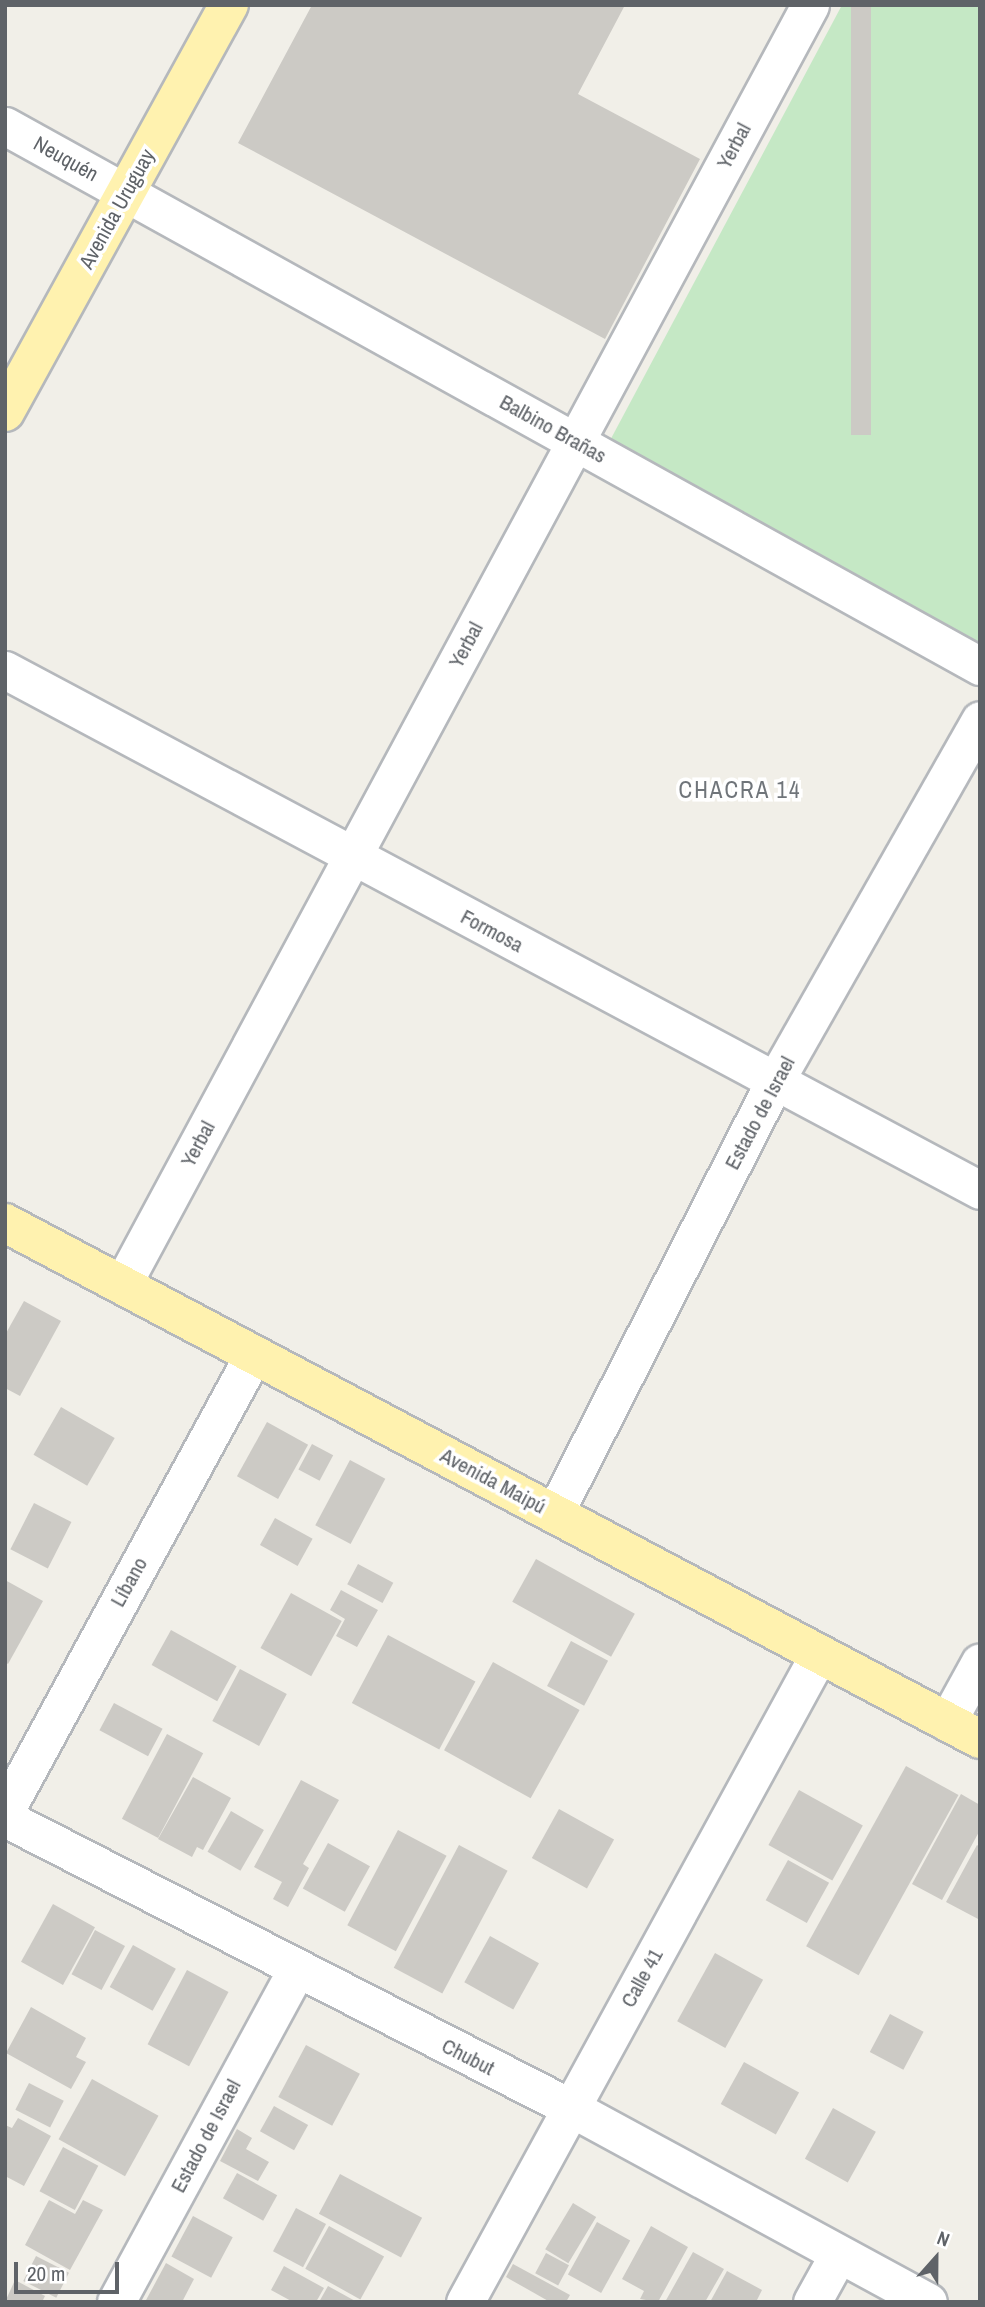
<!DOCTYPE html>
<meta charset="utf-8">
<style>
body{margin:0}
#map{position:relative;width:985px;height:2307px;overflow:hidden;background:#f1efe8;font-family:"Archivo Narrow",sans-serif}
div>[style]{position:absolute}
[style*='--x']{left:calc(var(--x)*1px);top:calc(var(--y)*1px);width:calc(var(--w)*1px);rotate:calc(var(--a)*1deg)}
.green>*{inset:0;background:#c5e8c5}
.building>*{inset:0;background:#cccac5;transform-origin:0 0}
.roads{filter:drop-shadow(2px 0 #b5b8bc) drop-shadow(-2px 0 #b5b8bc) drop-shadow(0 2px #b5b8bc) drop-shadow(0 -2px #b5b8bc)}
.street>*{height:37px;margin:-18.5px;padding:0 18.5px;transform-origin:18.5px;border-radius:18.5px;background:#fff}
.primary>*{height:38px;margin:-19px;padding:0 19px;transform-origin:19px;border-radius:19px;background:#fff2af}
span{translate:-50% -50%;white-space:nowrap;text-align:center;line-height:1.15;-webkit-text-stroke:7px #fff;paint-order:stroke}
.street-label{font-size:21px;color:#5f6368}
.neighbourhood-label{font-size:23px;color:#70757a;letter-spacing:2px}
.frame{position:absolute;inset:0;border:7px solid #5f6368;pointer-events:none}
.north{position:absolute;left:901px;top:2223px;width:70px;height:70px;-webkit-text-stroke:5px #fff;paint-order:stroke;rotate:21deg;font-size:19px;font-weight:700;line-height:28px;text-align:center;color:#5f6368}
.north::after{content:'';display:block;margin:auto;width:24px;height:32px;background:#5f6368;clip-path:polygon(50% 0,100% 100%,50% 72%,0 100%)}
.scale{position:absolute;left:14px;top:2262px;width:105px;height:32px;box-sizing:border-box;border:4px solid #5f6368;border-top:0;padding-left:9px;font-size:21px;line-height:24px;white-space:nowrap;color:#5f6368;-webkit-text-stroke:5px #fff;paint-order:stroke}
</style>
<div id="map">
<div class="green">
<div style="clip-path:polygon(842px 5px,980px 5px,980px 646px,606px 448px)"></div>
</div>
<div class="building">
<div style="clip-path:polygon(312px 5px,625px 5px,578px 94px,700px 159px,605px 339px,238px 143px)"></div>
<div style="left:851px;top:5px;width:20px;height:430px"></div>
<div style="clip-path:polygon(24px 1301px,61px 1321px,20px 1396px,5px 1388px,5px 1335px)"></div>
<div style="left:61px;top:1407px;width:62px;height:55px;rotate:30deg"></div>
<div style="left:267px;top:1422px;width:47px;height:62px;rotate:29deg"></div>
<div style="left:312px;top:1444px;width:24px;height:29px;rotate:28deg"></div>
<div style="left:350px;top:1460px;width:40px;height:74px;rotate:28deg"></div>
<div style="left:34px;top:1503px;width:42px;height:52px;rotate:27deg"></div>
<div style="left:275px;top:1518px;width:43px;height:31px;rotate:29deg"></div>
<div style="left:536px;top:1559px;width:113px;height:49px;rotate:29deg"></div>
<div style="left:358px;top:1564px;width:40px;height:23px;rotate:28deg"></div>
<div style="clip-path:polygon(5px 1580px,43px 1601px,8px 1664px,5px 1662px)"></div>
<div style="clip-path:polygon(341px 1590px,378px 1610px,357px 1647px,336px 1636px,345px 1619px,330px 1610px)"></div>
<div style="left:291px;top:1593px;width:58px;height:63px;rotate:29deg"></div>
<div style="left:171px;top:1630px;width:75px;height:40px;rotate:29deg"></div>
<div style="left:388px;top:1635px;width:99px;height:77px;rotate:28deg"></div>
<div style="left:571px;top:1641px;width:42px;height:51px;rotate:28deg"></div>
<div style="left:493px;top:1662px;width:99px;height:101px;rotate:29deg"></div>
<div style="left:240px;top:1669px;width:53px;height:59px;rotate:28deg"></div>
<div style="left:114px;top:1703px;width:55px;height:31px;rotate:28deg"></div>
<div style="left:167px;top:1734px;width:41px;height:96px;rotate:28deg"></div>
<div style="left:906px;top:1766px;width:60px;height:206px;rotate:29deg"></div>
<div style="clip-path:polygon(193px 1777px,231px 1798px,203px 1850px,197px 1847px,192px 1857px,158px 1839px)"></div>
<div style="clip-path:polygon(301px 1780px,339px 1800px,303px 1864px,309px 1868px,288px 1907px,273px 1899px,282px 1882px,254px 1867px)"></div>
<div style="left:799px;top:1790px;width:73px;height:63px;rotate:29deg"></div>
<div style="clip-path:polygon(961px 1794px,980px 1805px,980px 1830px,942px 1900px,912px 1884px)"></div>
<div style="left:559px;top:1809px;width:63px;height:56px;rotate:29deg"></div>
<div style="left:231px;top:1811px;width:38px;height:47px;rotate:30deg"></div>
<div style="left:398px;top:1830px;width:55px;height:108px;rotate:28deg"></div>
<div style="left:328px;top:1843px;width:48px;height:52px;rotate:29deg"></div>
<div style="left:459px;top:1845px;width:55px;height:139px;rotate:28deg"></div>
<div style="clip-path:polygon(977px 1845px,980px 1847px,980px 1920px,946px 1902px)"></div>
<div style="left:788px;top:1860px;width:47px;height:46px;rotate:29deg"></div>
<div style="left:53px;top:1904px;width:48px;height:66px;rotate:29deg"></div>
<div style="left:95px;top:1930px;width:34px;height:50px;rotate:28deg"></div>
<div style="left:490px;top:1936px;width:56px;height:53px;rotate:29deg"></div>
<div style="left:133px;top:1945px;width:49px;height:48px;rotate:29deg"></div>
<div style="left:715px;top:1953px;width:55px;height:78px;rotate:29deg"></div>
<div style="left:187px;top:1970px;width:47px;height:84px;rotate:28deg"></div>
<div style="clip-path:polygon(31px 2007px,86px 2038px,76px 2057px,86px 2062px,71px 2089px,6px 2053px)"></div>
<div style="left:890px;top:2014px;width:38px;height:43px;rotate:28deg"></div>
<div style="left:306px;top:2045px;width:61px;height:59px;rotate:28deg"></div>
<div style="left:744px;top:2062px;width:63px;height:48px;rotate:29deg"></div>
<div style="left:92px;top:2079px;width:76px;height:69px;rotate:29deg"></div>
<div style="left:29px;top:2083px;width:39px;height:30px;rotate:27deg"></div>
<div style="left:274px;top:2106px;width:39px;height:29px;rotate:29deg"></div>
<div style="left:833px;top:2108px;width:49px;height:58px;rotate:29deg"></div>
<div style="clip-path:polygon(18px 2118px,51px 2136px,24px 2186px,5px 2176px,5px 2125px,12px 2128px)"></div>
<div style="clip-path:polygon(237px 2129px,252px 2138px,246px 2149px,269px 2162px,258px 2181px,220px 2161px)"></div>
<div style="left:63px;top:2147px;width:40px;height:50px;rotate:28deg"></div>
<div style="left:237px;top:2173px;width:46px;height:29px;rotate:29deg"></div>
<div style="left:340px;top:2174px;width:93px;height:45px;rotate:28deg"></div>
<div style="clip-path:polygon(49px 2200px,75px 2214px,83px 2200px,103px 2210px,70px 2270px,25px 2245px)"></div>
<div style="left:573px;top:2203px;width:27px;height:54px;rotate:31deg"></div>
<div style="left:296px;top:2208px;width:34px;height:49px;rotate:28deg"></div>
<div style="left:193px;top:2216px;width:45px;height:46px;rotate:28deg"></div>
<div style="left:597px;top:2222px;width:38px;height:60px;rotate:29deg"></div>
<div style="left:329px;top:2226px;width:63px;height:49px;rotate:29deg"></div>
<div style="clip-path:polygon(651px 2226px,688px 2247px,658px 2302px,640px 2299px,644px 2291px,622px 2279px)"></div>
<div style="clip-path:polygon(693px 2252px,724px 2269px,705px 2302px,665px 2302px)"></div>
<div style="left:546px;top:2253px;width:26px;height:23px;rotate:28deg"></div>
<div style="left:36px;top:2256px;width:37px;height:28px;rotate:27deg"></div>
<div style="clip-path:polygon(166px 2263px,194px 2279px,182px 2302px,145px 2302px)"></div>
<div style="clip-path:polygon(513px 2264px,570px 2295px,566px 2302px,550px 2302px,506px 2277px)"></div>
<div style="clip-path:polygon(284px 2266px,324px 2288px,316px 2302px,293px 2302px,271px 2290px)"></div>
<div style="clip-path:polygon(727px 2271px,762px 2290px,756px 2302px,710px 2302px)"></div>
<div style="clip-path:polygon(15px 2280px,45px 2296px,42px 2302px,5px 2302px)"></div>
<div style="clip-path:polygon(328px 2286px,357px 2302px,319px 2302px)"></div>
</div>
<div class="roads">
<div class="street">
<div style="--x:5;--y:126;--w:1115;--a:28.98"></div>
<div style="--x:5;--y:670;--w:1105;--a:28.07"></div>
<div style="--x:122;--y:1285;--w:1453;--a:-61.74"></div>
<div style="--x:554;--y:1514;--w:486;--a:-63"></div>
<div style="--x:775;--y:1081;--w:415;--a:-60.4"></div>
<div style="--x:947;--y:1722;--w:68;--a:-61.2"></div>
<div style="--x:5;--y:1811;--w:520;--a:-61.42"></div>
<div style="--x:5;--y:1818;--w:636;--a:27.13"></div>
<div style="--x:571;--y:2108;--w:406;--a:28.5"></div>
<div style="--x:116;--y:2302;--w:377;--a:-61.5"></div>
<div style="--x:465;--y:2302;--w:738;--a:-61.35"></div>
<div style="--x:812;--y:2302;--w:54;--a:-61"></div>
</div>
<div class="primary">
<div style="--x:5;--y:412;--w:465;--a:-61.2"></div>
<div style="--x:5;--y:1223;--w:1103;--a:27.89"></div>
</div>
</div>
<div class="street-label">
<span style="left:734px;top:146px;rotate:-62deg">Yerbal</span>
<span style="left:66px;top:159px;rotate:29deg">Neuquén</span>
<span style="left:117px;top:209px;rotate:-61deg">Avenida Uruguay</span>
<span style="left:553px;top:429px;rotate:29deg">Balbino Brañas</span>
<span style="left:466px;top:645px;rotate:-62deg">Yerbal</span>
<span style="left:492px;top:931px;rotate:28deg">Formosa</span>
<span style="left:760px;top:1113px;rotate:-62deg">Estado de Israel</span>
<span style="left:198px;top:1144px;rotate:-62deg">Yerbal</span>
<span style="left:493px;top:1481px;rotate:28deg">Avenida Maipú</span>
<span style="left:129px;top:1582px;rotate:-61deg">Líbano</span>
<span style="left:642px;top:1978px;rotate:-61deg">Calle 41</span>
<span style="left:468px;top:2057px;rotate:27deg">Chubut</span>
<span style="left:206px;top:2136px;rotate:-62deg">Estado de Israel</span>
</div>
<div class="neighbourhood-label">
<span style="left:740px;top:790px">CHACRA 14</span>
</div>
<div class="frame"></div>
<div class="north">N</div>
<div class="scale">20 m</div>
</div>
